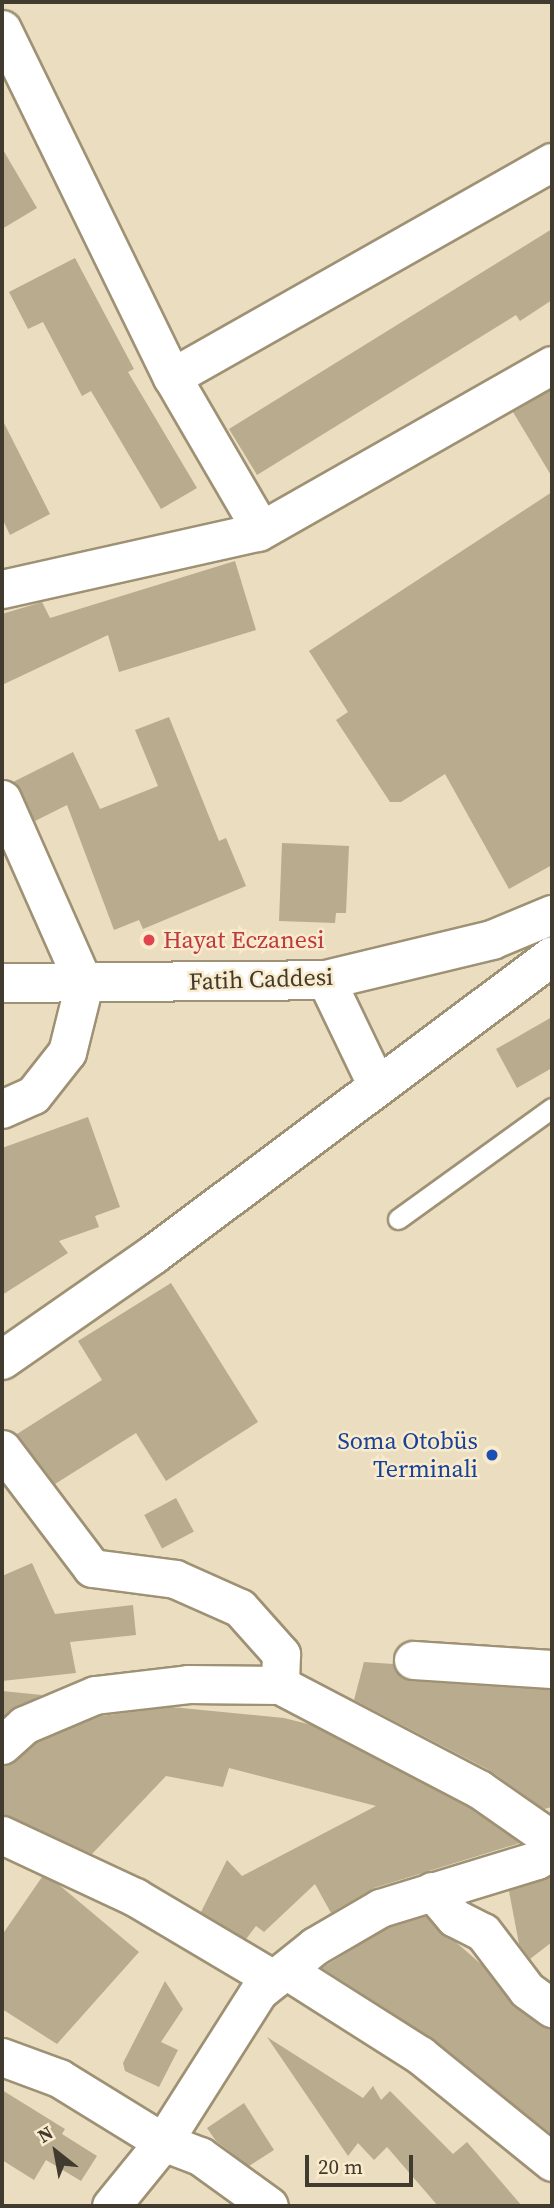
<!DOCTYPE html>
<meta charset="utf-8">
<style>
body{margin:0}
#map{position:relative;width:554px;height:2208px;overflow:hidden;background:#ebddbf;font-family:"Source Serif 4",serif}
div>[style]{position:absolute}
[style*='--x']{left:calc(var(--x)*1px);top:calc(var(--y)*1px);width:calc(var(--w)*1px);rotate:calc(var(--a)*1deg)}
.building>*{inset:0;background:#b9ab8d;transform-origin:0 0}
.roads{filter:drop-shadow(2px 0 #9e9174) drop-shadow(-2px 0 #9e9174) drop-shadow(0 2px #9e9174) drop-shadow(0 -2px #9e9174)}
.service>*{height:19px;margin:-9.5px;padding:0 9.5px;transform-origin:9.5px;border-radius:9.5px;background:#fff}
.minor>*{height:37px;margin:-18.5px;padding:0 18.5px;transform-origin:18.5px;border-radius:18.5px;background:#fff}
.tertiary>*{height:38px;margin:-19px;padding:0 19px;transform-origin:19px;border-radius:19px;background:#fff}
.dots>*{width:19px;height:19px;translate:-50% -50%;box-sizing:border-box;border:4px solid #f9ebcc;border-radius:50%}
span{translate:-50% -50%;white-space:nowrap;text-align:center;line-height:1.15;-webkit-text-stroke:5px #f9ebcc;paint-order:stroke}
.health-label{font-size:24px;color:#be3a42}
.left{translate:0 -50%;text-align:left}
.street-label{font-size:24px;color:#413b2f}
.transit-label{font-size:24px;color:#164399}
.right{translate:-100% -50%;text-align:right}
.frame{position:absolute;inset:0;border:4px solid #413b2f;pointer-events:none}
.north{position:absolute;left:21px;top:2117px;width:70px;height:70px;-webkit-text-stroke:5px #f9ebcc;paint-order:stroke;rotate:329deg;font-size:19px;font-weight:700;line-height:28px;text-align:center;color:#413b2f}
.north::after{content:'';display:block;margin:auto;width:24px;height:32px;background:#413b2f;clip-path:polygon(50% 0,100% 100%,50% 72%,0 100%)}
.scale{position:absolute;left:305px;top:2155px;width:108px;height:32px;box-sizing:border-box;border:4px solid #413b2f;border-top:0;padding-left:9px;font-size:21px;line-height:24px;white-space:nowrap;color:#413b2f;-webkit-text-stroke:5px #f9ebcc;paint-order:stroke}
</style>
<div id="map">
<div class="building">
<div style="clip-path:polygon(2px 148px,37px 208px,2px 229px)"></div>
<div style="clip-path:polygon(552px 229px,552px 300px,520px 321px,516px 315px,257px 475px,229px 429px)"></div>
<div style="clip-path:polygon(75px 258px,134px 369px,128px 372px,197px 488px,161px 509px,91px 391px,82px 396px,43px 322px,28px 329px,9px 292px)"></div>
<div style="clip-path:polygon(552px 389px,552px 477px,513px 412px)"></div>
<div style="clip-path:polygon(2px 419px,50px 514px,10px 535px,2px 518px)"></div>
<div style="clip-path:polygon(552px 492px,552px 865px,509px 889px,445px 774px,401px 802px,390px 802px,336px 720px,348px 712px,309px 651px)"></div>
<div style="clip-path:polygon(235px 561px,256px 630px,119px 672px,108px 635px,2px 685px,2px 614px,42px 602px,50px 618px)"></div>
<div style="clip-path:polygon(169px 717px,219px 841px,226px 838px,246px 886px,143px 929px,139px 920px,114px 930px,67px 805px,35px 821px,13px 782px,73px 752px,100px 809px,158px 786px,135px 730px)"></div>
<div style="clip-path:polygon(282px 843px,349px 846px,346px 913px,336px 913px,335px 923px,279px 921px)"></div>
<div style="clip-path:polygon(552px 1017px,552px 1068px,517px 1088px,496px 1049px)"></div>
<div style="clip-path:polygon(88px 1117px,120px 1207px,95px 1216px,99px 1227px,59px 1241px,68px 1253px,2px 1295px,2px 1148px)"></div>
<div style="clip-path:polygon(171px 1283px,258px 1422px,166px 1481px,136px 1433px,55px 1484px,17px 1434px,102px 1380px,78px 1341px)"></div>
<div style="left:176px;top:1498px;width:38px;height:36px;rotate:62deg"></div>
<div style="clip-path:polygon(32px 1563px,55px 1614px,133px 1605px,136px 1635px,70px 1642px,76px 1673px,2px 1681px,2px 1576px)"></div>
<div style="clip-path:polygon(364px 1662px,393px 1664px,401px 1677px,412px 1681px,552px 1690px,552px 1807px,544px 1809px,489px 1770px,354px 1700px)"></div>
<div style="clip-path:polygon(2px 1691px,42px 1695px,2px 1717px)"></div>
<div style="clip-path:polygon(171px 1707px,284px 1718px,312px 1725px,468px 1807px,520px 1843px,374px 1888px,331px 1913px,315px 1884px,264px 1932px,256px 1926px,246px 1939px,201px 1912px,227px 1860px,242px 1876px,376px 1806px,229px 1768px,223px 1787px,166px 1776px,92px 1854px,2px 1814px,2px 1765px,16px 1761px,35px 1743px,100px 1716px)"></div>
<div style="clip-path:polygon(552px 1875px,552px 1942px,530px 1959px,519px 1944px,509px 1891px)"></div>
<div style="clip-path:polygon(42px 1877px,58px 1884px,139px 1952px,57px 2044px,2px 2009px,2px 1935px)"></div>
<div style="clip-path:polygon(426px 1916px,482px 1965px,514px 2007px,552px 2029px,552px 2135px,433px 2039px,322px 1968px,388px 1927px)"></div>
<div style="clip-path:polygon(165px 1981px,183px 2009px,161px 2042px,178px 2050px,159px 2087px,125px 2071px,123px 2063px)"></div>
<div style="clip-path:polygon(267px 2037px,363px 2098px,373px 2086px,381px 2100px,390px 2091px,453px 2154px,467px 2142px,522px 2206px,438px 2206px,387px 2147px,374px 2160px,358px 2143px,348px 2156px)"></div>
<div style="clip-path:polygon(2px 2090px,65px 2129px,62px 2134px,97px 2156px,81px 2181px,46px 2160px,34px 2180px,2px 2160px)"></div>
<div style="clip-path:polygon(244px 2103px,274px 2150px,249px 2166px,216px 2141px,207px 2128px)"></div>
</div>
<div class="roads">
<div class="service">
<div style="--x:398;--y:1219;--w:190;--a:-35.8"></div>
</div>
<div class="minor">
<div style="--x:2;--y:29;--w:387;--a:64"></div>
<div style="--x:172;--y:377;--w:437;--a:-29.5"></div>
<div style="--x:172;--y:377;--w:175;--a:59.8"></div>
<div style="--x:2;--y:589;--w:262;--a:-12.6"></div>
<div style="--x:258;--y:532;--w:338;--a:-29.6"></div>
<div style="--x:2;--y:799;--w:202;--a:66.1"></div>
<div style="--x:84;--y:984;--w:70;--a:104"></div>
<div style="--x:67;--y:1052;--w:55;--a:128.3"></div>
<div style="--x:33;--y:1095;--w:34;--a:156"></div>
<div style="--x:326;--y:980;--w:118;--a:64.3"></div>
<div style="--x:2;--y:1449;--w:149;--a:52.9"></div>
<div style="--x:92;--y:1568;--w:84;--a:7.5"></div>
<div style="--x:175;--y:1579;--w:71;--a:24"></div>
<div style="--x:240;--y:1608;--w:62;--a:48.3"></div>
<div style="--x:281;--y:1654;--w:31;--a:92"></div>
<div style="--x:413;--y:1660;--w:139;--a:3.7"></div>
<div style="--x:2;--y:1745;--w:30;--a:-42"></div>
<div style="--x:24;--y:1725;--w:77;--a:-22.9"></div>
<div style="--x:95;--y:1695;--w:94;--a:-6.7"></div>
<div style="--x:188;--y:1684;--w:92;--a:0.6"></div>
<div style="--x:280;--y:1685;--w:225;--a:27.6"></div>
<div style="--x:479;--y:1789;--w:89;--a:34.9"></div>
<div style="--x:2;--y:1835;--w:147;--a:25"></div>
<div style="--x:135;--y:1897;--w:161;--a:30.7"></div>
<div style="--x:432;--y:1891;--w:35;--a:50"></div>
<div style="--x:455;--y:1918;--w:31;--a:27"></div>
<div style="--x:483;--y:1932;--w:73;--a:52.8"></div>
<div style="--x:527;--y:1990;--w:31;--a:36"></div>
<div style="--x:286;--y:1970;--w:159;--a:32.4"></div>
<div style="--x:420;--y:2055;--w:170;--a:39"></div>
<div style="--x:2;--y:2057;--w:61;--a:20.2"></div>
<div style="--x:59;--y:2078;--w:122;--a:31.6"></div>
<div style="--x:163;--y:2142;--w:40;--a:21"></div>
<div style="--x:200;--y:2156;--w:85;--a:35.9"></div>
<div style="--x:111;--y:2206;--w:82;--a:-50.9"></div>
<div style="--x:163;--y:2142;--w:179;--a:-57.6"></div>
<div style="--x:259;--y:1991;--w:72;--a:-38.8"></div>
<div style="--x:315;--y:1946;--w:75;--a:-30.3"></div>
<div style="--x:380;--y:1908;--w:164;--a:-17"></div>
<div style="--x:537;--y:1860;--w:17;--a:-31"></div>
</div>
<div class="tertiary">
<div style="--x:2;--y:983;--w:324;--a:-0.5"></div>
<div style="--x:326;--y:980;--w:171;--a:-13.5"></div>
<div style="--x:492;--y:940;--w:65;--a:-22.6"></div>
<div style="--x:2;--y:1360;--w:184;--a:-34.8"></div>
<div style="--x:153;--y:1255;--w:499;--a:-36.8"></div>
</div>
</div>
<div class="dots">
<div style="left:149px;top:940px;background:#e0444e"></div>
<div style="left:492px;top:1455px;background:#1a4fb4"></div>
</div>
<div class="health-label">
<span class="left" style="left:163px;top:940px">Hayat Eczanesi</span>
</div>
<div class="street-label">
<span style="left:261px;top:979px;rotate:-2deg">Fatih Caddesi</span>
</div>
<div class="transit-label">
<span class="right" style="left:478px;top:1455px">Soma Otobüs<br>Terminali</span>
</div>
<div class="frame"></div>
<div class="north">N</div>
<div class="scale">20 m</div>
</div>
